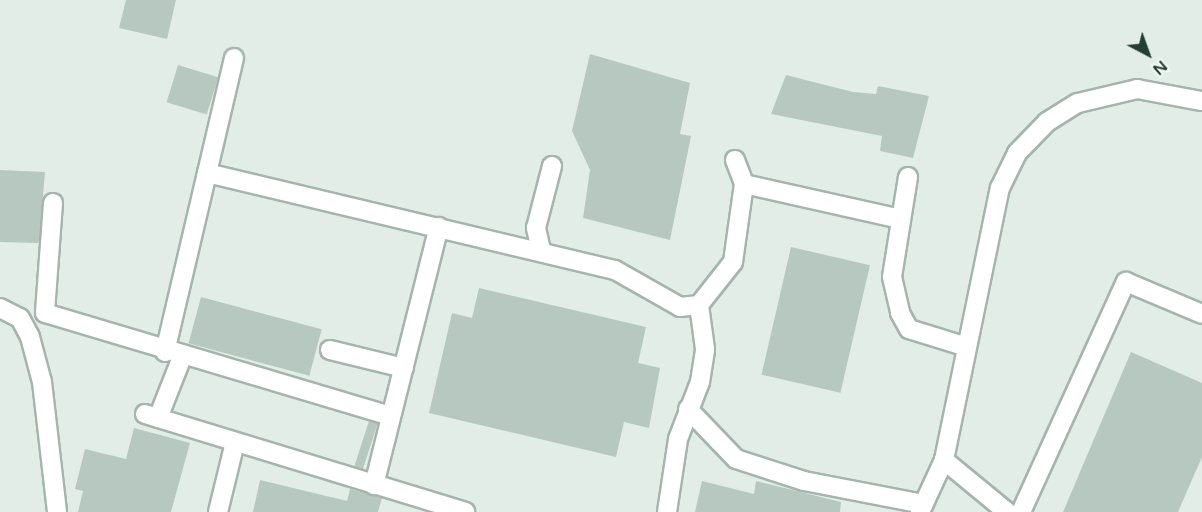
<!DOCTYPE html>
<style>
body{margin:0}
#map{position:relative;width:1202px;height:512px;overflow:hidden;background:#e2ede7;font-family:"Varela Round",sans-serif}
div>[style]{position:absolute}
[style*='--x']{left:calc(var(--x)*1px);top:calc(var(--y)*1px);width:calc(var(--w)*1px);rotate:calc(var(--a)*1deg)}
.building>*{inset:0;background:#b7c8c0;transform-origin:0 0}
.roads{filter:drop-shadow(2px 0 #a4b5ae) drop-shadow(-2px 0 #a4b5ae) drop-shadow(0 2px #a4b5ae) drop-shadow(0 -2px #a4b5ae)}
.lane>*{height:18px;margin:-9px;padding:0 9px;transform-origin:9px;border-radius:9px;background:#fff}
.street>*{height:18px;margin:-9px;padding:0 9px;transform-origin:9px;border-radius:9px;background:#fff}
span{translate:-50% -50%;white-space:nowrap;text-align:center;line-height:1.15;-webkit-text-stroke:6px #f3f9f5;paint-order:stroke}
.north{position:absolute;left:1118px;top:24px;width:60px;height:60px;-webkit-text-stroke:4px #f3f9f5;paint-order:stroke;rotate:139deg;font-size:16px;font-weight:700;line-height:24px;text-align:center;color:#213f34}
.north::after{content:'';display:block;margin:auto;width:21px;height:27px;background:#213f34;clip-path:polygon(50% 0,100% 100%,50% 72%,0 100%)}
</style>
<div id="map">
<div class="building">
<div style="clip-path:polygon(126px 0,176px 0,167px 39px,119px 28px)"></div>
<div style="clip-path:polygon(590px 54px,690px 83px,680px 134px,691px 136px,670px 240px,583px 218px,590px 170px,572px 131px)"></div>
<div style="left:178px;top:65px;width:42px;height:39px;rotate:17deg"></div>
<div style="clip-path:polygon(786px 75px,853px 92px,876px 94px,878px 86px,929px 96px,913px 158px,880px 151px,882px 136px,771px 114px)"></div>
<div style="clip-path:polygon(0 170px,45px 172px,39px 243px,0 242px)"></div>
<div style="left:791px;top:247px;width:81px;height:131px;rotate:13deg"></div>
<div style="clip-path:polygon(479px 288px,646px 327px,638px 363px,660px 368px,649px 428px,624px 422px,616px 457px,429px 413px,452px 313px,472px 318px)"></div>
<div style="left:201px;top:297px;width:125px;height:48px;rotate:15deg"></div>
<div style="clip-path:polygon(1131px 352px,1202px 383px,1202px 457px,1178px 512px,1063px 512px)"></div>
<div style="left:369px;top:421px;width:9px;height:48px;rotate:18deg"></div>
<div style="clip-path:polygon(134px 428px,190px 443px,171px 512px,78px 512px,83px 491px,75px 489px,85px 449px,126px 459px)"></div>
<div style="clip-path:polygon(260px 480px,347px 501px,350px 489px,382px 498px,378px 512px,253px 512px)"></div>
<div style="clip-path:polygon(702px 481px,754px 494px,756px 481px,841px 502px,840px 512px,695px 512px)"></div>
</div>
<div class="roads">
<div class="lane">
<div style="--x:234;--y:58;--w:118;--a:103.2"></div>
<div style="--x:207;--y:173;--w:419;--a:13.4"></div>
<div style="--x:615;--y:270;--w:75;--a:29.6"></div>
<div style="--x:680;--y:307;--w:19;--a:-6"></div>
<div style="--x:699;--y:305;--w:55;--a:-51.7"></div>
<div style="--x:733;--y:262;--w:79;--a:-82"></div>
<div style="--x:735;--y:160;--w:26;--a:69"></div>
<div style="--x:744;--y:184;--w:161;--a:12.6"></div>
<div style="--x:908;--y:177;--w:101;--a:99.1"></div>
<div style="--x:892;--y:277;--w:37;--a:77"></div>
<div style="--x:900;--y:313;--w:18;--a:61"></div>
<div style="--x:909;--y:329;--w:58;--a:17.2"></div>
<div style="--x:53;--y:203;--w:110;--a:94.2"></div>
<div style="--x:45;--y:313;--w:361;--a:16.6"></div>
<div style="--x:541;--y:250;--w:23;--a:-103"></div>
<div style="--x:536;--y:228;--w:64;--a:-75.5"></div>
<div style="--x:330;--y:350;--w:76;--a:13.7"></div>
<div style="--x:165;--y:352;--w:184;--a:-76.8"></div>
<div style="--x:688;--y:409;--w:69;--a:46.2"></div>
<div style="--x:736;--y:459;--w:71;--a:17.9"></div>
<div style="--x:804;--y:481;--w:122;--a:10.9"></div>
<div style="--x:145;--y:414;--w:335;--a:17"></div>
<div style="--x:158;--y:418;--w:66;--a:-68.5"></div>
<div style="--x:374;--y:485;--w:266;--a:-75.9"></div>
<div style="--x:218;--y:512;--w:72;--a:-76.3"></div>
<div style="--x:667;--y:512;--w:74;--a:-81.4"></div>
<div style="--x:678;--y:439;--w:61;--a:-68.9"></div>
<div style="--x:700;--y:382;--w:33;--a:-81"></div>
<div style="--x:705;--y:349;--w:44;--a:-97.8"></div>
<div style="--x:920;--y:512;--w:57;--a:-65.2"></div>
<div style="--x:1007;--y:512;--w:82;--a:-140.5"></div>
<div style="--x:944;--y:460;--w:278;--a:-78.4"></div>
<div style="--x:1000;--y:188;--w:39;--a:-64"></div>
<div style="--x:1017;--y:153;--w:43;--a:-45.9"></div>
<div style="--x:1047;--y:122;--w:36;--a:-32"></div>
<div style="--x:1078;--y:103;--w:61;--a:-13.3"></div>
<div style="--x:1137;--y:89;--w:66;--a:10.5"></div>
<div style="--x:1021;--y:512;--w:253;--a:-65.5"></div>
<div style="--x:1126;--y:282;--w:82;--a:22.8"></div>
</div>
<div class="street">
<div style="--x:0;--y:308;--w:22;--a:27"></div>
<div style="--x:20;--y:318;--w:21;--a:62"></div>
<div style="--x:30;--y:337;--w:47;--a:75.1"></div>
<div style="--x:42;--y:382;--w:131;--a:83.4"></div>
</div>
</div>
<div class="north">N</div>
</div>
